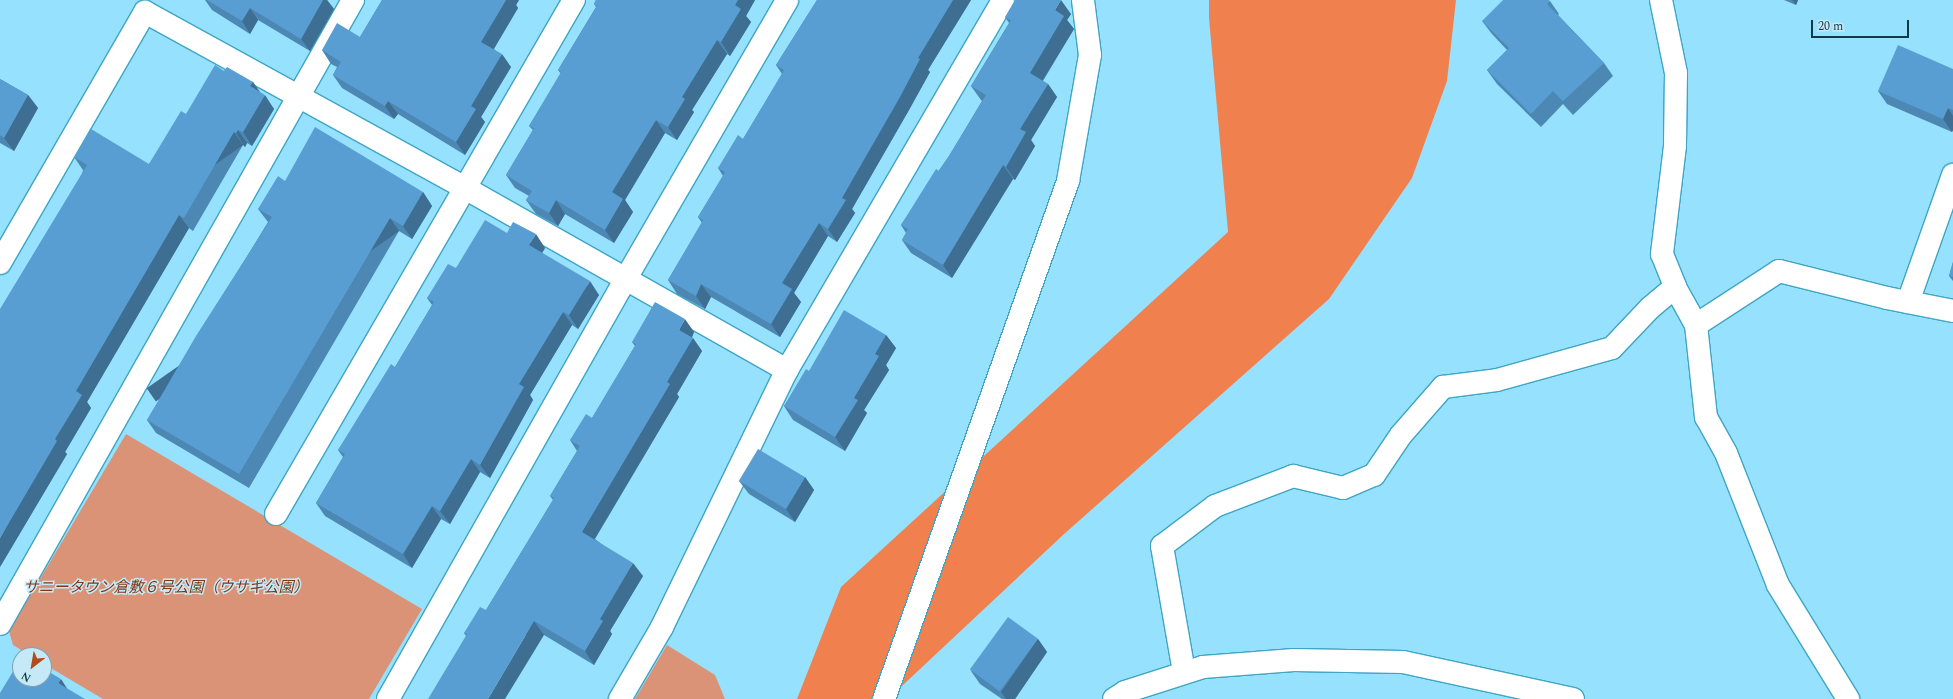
<!DOCTYPE html>
<meta charset="utf-8">
<style>
body{margin:0}
#map{position:relative;width:1953px;height:699px;overflow:hidden;background:#96e1fd;font-family:Spectral,"Noto Sans JP",serif}
div>[style]{position:absolute}
[style*='--x']{left:calc(var(--x)*1px);top:calc(var(--y)*1px);width:calc(var(--w)*1px);rotate:calc(var(--a)*1deg)}
.green>*{inset:0;background:#db9377}
.forest>*{inset:0;background:#f1804f}
.roads{filter:drop-shadow(1px 0 #3ea5c5) drop-shadow(-1px 0 #3ea5c5) drop-shadow(0 1px #3ea5c5) drop-shadow(0 -1px #3ea5c5)}
.minor>*{height:22px;margin:-11px;padding:0 11px;transform-origin:11px;border-radius:11px;background:#fff}
.wall>*{inset:0;background:#4d88b5}
.shaded-wall>*{inset:0;background:#3e6f93;transform-origin:0 0}
.building>*{inset:0;background:#599ed2;transform-origin:0 0}
span{translate:-50% -50%;white-space:nowrap;text-align:center;line-height:1.15;-webkit-text-stroke:3px #c5e9f6;paint-order:stroke}
.park-label{font-size:15px;color:#7f3615;font-style:italic}
.north{position:absolute;left:12px;top:647px;width:40px;height:40px;box-sizing:border-box;background:#c5e9f6;border:1px solid #7da3b1;border-radius:50%;rotate:211deg;font-size:11px;font-weight:700;line-height:16px;text-align:center;color:#103b49}
.north::after{content:'';display:block;margin:auto;width:14px;height:18px;background:#b14c1c;clip-path:polygon(50% 0,100% 100%,50% 72%,0 100%)}
.scale{position:absolute;left:1811px;top:20px;width:98px;height:18px;box-sizing:border-box;border:2px solid #103b49;border-top:0;padding-left:5px;font-size:12px;line-height:14px;white-space:nowrap;color:#103b49;-webkit-text-stroke:3px #c5e9f6;paint-order:stroke}
</style>
<div id="map">
<div class="green">
<div style="clip-path:polygon(126px 434px,422px 609px,369px 699px,103px 699px,44px 664px,44px 655px,29px 655px,13px 645px,9px 631px)"></div>
<div style="clip-path:polygon(667px 645px,715px 675px,725px 699px,635px 699px)"></div>
</div>
<div class="forest">
<div style="clip-path:polygon(1209px 0,1456px 0,1447px 81px,1412px 178px,1329px 299px,1063px 535px,888px 699px,797px 699px,841px 587px,1228px 232px,1209px 18px)"></div>
</div>
<div class="roads">
<div class="minor">
<div style="--x:1661;--y:0;--w:75;--a:78.4"></div>
<div style="--x:1676;--y:73;--w:73;--a:90.8"></div>
<div style="--x:1675;--y:146;--w:109;--a:96.9"></div>
<div style="--x:1662;--y:254;--w:35;--a:68"></div>
<div style="--x:1675;--y:287;--w:43;--a:61.1"></div>
<div style="--x:1696;--y:325;--w:99;--a:-33"></div>
<div style="--x:1779;--y:271;--w:111;--a:14"></div>
<div style="--x:1887;--y:298;--w:67;--a:11.1"></div>
<div style="--x:0;--y:263;--w:290;--a:-60"></div>
<div style="--x:145;--y:12;--w:365;--a:28.8"></div>
<div style="--x:465;--y:188;--w:370;--a:29.5"></div>
<div style="--x:1908;--y:302;--w:135;--a:-70.5"></div>
<div style="--x:1696;--y:325;--w:93;--a:83.8"></div>
<div style="--x:1706;--y:417;--w:41;--a:60.9"></div>
<div style="--x:1726;--y:453;--w:142;--a:68.5"></div>
<div style="--x:1778;--y:585;--w:134;--a:58.4"></div>
<div style="--x:276;--y:514;--w:594;--a:-59.9"></div>
<div style="--x:0;--y:624;--w:717;--a:-60.5"></div>
<div style="--x:1184;--y:672;--w:128;--a:-99.9"></div>
<div style="--x:1162;--y:546;--w:66;--a:-37"></div>
<div style="--x:1215;--y:506;--w:84;--a:-21"></div>
<div style="--x:1293;--y:476;--w:51;--a:13.5"></div>
<div style="--x:1343;--y:488;--w:34;--a:-23"></div>
<div style="--x:1374;--y:475;--w:48;--a:-56"></div>
<div style="--x:1401;--y:435;--w:64;--a:-48.8"></div>
<div style="--x:1443;--y:387;--w:54;--a:-7.4"></div>
<div style="--x:1497;--y:380;--w:119;--a:-15.5"></div>
<div style="--x:1612;--y:348;--w:55;--a:-46.5"></div>
<div style="--x:1650;--y:308;--w:33;--a:-40"></div>
<div style="--x:388;--y:699;--w:481;--a:-60.5"></div>
<div style="--x:625;--y:280;--w:323;--a:-59.9"></div>
<div style="--x:620;--y:699;--w:83;--a:-59.7"></div>
<div style="--x:662;--y:627;--w:286;--a:-64.1"></div>
<div style="--x:787;--y:370;--w:428;--a:-59.7"></div>
<div style="--x:884;--y:699;--w:550;--a:-70.44"></div>
<div style="--x:1068;--y:181;--w:128;--a:-80.1"></div>
<div style="--x:1090;--y:55;--w:55;--a:-97.3"></div>
<div style="--x:1114;--y:699;--w:13;--a:-32"></div>
<div style="--x:1125;--y:692;--w:82;--a:-17.8"></div>
<div style="--x:1203;--y:667;--w:91;--a:-4.4"></div>
<div style="--x:1294;--y:660;--w:109;--a:1.1"></div>
<div style="--x:1403;--y:662;--w:174;--a:12.3"></div>
</div>
</div>
<div class="wall">
<div style="clip-path:polygon(205px 0,327px 0,334px 9px,310px 51px,258px 20px,250px 34px,212px 10px)"></div>
<div style="clip-path:polygon(382px 0,519px 0,516px 5px,518px 8px,494px 49px,511px 67px,481px 117px,485px 122px,465px 155px,398px 114px,394px 119px,342px 88px,333px 75px,337px 67px,331px 64px,322px 50px,360px 37px)"></div>
<div style="clip-path:polygon(596px 0,755px 0,746px 16px,751px 22px,730px 56px,727px 54px,692px 110px,694px 112px,677px 140px,665px 133px,625px 200px,633px 212px,614px 243px,565px 214px,558px 226px,536px 214px,526px 200px,529px 196px,515px 188px,506px 175px,533px 130px,529px 126px,561px 74px,558px 70px,596px 7px,594px 4px)"></div>
<div style="clip-path:polygon(817px 0,971px 0,928px 70px,930px 72px,909px 110px,852px 209px,855px 213px,837px 242px,828px 236px,794px 293px,801px 302px,780px 337px,711px 297px,705px 309px,677px 294px,668px 280px,702px 223px,698px 217px,723px 176px,718px 168px,743px 139px,782px 74px,776px 65px)"></div>
<div style="clip-path:polygon(1784px 0,1798px 0,1796px 5px)"></div>
<div style="clip-path:polygon(1550px 1px,1559px 14px,1558px 15px,1604px 63px,1613px 76px,1573px 115px,1563px 104px,1541px 127px,1497px 84px,1487px 70px,1507px 50px,1492px 34px,1482px 21px)"></div>
<div style="clip-path:polygon(1071px 14px,1067px 20px,1074px 29px,1043px 81px,1048px 84px,1057px 97px,1031px 140px,1035px 146px,1015px 180px,1013px 179px,952px 278px,911px 253px,902px 240px,906px 233px,901px 225px,949px 156px,982px 101px,981px 100px,971px 86px,1009px 23px,1005px 17px)"></div>
<div style="clip-path:polygon(1953px 69px,1953px 130px,1952px 132px,1887px 104px,1878px 91px)"></div>
<div style="clip-path:polygon(224px 71px,253px 82px,260px 92px,274px 109px,252px 146px,247px 143px,245px 147px,243px 145px,193px 231px,189px 228px,87px 402px,91px 408px,65px 452px,67px 454px,0 567px,83px 170px,74px 157px,149px 164px,186px 114px)"></div>
<div style="clip-path:polygon(0 79px,28px 95px,38px 108px,14px 151px,0 143px)"></div>
<div style="clip-path:polygon(285px 181px,423px 192px,432px 206px,412px 239px,399px 231px,249px 488px,156px 433px,147px 420px,268px 222px,258px 209px)"></div>
<div style="clip-path:polygon(507px 233px,545px 248px,542px 253px,599px 295px,578px 329px,572px 325px,530px 395px,533px 400px,490px 478px,480px 472px,450px 524px,441px 519px,412px 568px,325px 516px,316px 503px,343px 457px,338px 450px,395px 367px,432px 305px,427px 298px,456px 268px)"></div>
<div style="clip-path:polygon(1953px 262px,1953px 281px,1949px 276px)"></div>
<div style="clip-path:polygon(694px 332px,692px 337px,702px 351px,677px 394px,679px 397px,595px 539px,643px 576px,610px 631px,612px 634px,594px 665px,544px 635px,466px 636px,464px 633px,486px 610px,553px 500px,550px 496px,577px 451px,570px 440px,592px 418px,635px 346px,632px 342px)"></div>
<div style="clip-path:polygon(886px 335px,896px 348px,886px 365px,889px 370px,864px 410px,867px 413px,845px 451px,793px 420px,784px 406px,809px 371px)"></div>
<div style="clip-path:polygon(805px 477px,814px 490px,795px 522px,749px 494px,739px 481px)"></div>
<div style="clip-path:polygon(1038px 639px,1047px 652px,1015px 699px,1002px 699px,980px 684px,971px 671px)"></div>
</div>
<div class="shaded-wall">
<div style="clip-path:polygon(323px 0,327px 0,334px 9px,310px 51px,301px 39px)"></div>
<div style="clip-path:polygon(506px 0,519px 0,516px 5px,518px 8px,490px 55px,481px 42px)"></div>
<div style="clip-path:polygon(738px 0,755px 0,746px 16px,751px 22px,730px 56px,721px 42px,735px 5px)"></div>
<div style="clip-path:polygon(953px 0,971px 0,928px 70px,930px 72px,909px 110px,852px 209px,855px 213px,837px 242px,828px 229px,842px 198px,918px 58px)"></div>
<div style="clip-path:polygon(1061px 0,1071px 14px,1067px 20px,1074px 29px,1039px 86px,1030px 73px,1055px 10px)"></div>
<div style="clip-path:polygon(1792px 0,1798px 0,1796px 5px)"></div>
<div style="clip-path:polygon(250px 8px,258px 20px,250px 34px,242px 21px)"></div>
<div style="clip-path:polygon(717px 40px,727px 54px,692px 110px,694px 112px,677px 140px,668px 127px,682px 97px)"></div>
<div style="clip-path:polygon(502px 54px,511px 67px,481px 117px,485px 122px,465px 155px,456px 142px,471px 106px)"></div>
<div style="clip-path:polygon(253px 82px,262px 96px,250px 86px)"></div>
<div style="clip-path:polygon(1048px 84px,1057px 97px,1031px 140px,1035px 146px,1015px 180px,1006px 167px,1020px 129px)"></div>
<div style="clip-path:polygon(28px 95px,38px 108px,14px 151px,4px 138px)"></div>
<div style="clip-path:polygon(265px 95px,274px 109px,252px 146px,243px 132px)"></div>
<div style="clip-path:polygon(388px 101px,398px 114px,394px 119px,385px 106px)"></div>
<div style="clip-path:polygon(1948px 108px,1953px 116px,1953px 130px,1952px 132px,1943px 119px)"></div>
<div style="clip-path:polygon(656px 120px,665px 133px,625px 200px,633px 212px,614px 243px,605px 230px,612px 192px)"></div>
<div style="clip-path:polygon(238px 130px,247px 143px,245px 147px,236px 133px)"></div>
<div style="left:234px;top:132px;width:16px;height:99px;rotate:55deg"></div>
<div style="clip-path:polygon(1003px 165px,1013px 179px,952px 278px,943px 265px)"></div>
<div style="clip-path:polygon(423px 192px,432px 206px,412px 239px,403px 226px)"></div>
<div style="clip-path:polygon(556px 200px,565px 214px,558px 226px,549px 213px)"></div>
<div style="clip-path:polygon(179px 215px,189px 228px,87px 402px,91px 408px,65px 452px,67px 454px,0 567px,0 538px,55px 439px,76px 391px)"></div>
<div style="left:390px;top:218px;width:16px;height:297px;rotate:55deg"></div>
<div style="clip-path:polygon(819px 223px,828px 236px,794px 293px,801px 302px,780px 337px,771px 324px,782px 283px)"></div>
<div style="clip-path:polygon(536px 234px,545px 248px,539px 258px,529px 245px)"></div>
<div style="clip-path:polygon(590px 281px,599px 295px,578px 329px,569px 315px)"></div>
<div style="clip-path:polygon(701px 284px,711px 297px,705px 309px,696px 296px)"></div>
<div style="clip-path:polygon(563px 312px,572px 325px,530px 395px,533px 400px,490px 478px,480px 465px,519px 384px)"></div>
<div style="clip-path:polygon(685px 319px,694px 332px,689px 344px,679px 330px)"></div>
<div style="clip-path:polygon(886px 335px,896px 348px,886px 365px,889px 370px,864px 410px,867px 413px,845px 451px,835px 437px,875px 354px)"></div>
<div style="clip-path:polygon(693px 338px,702px 351px,677px 394px,679px 397px,591px 545px,582px 532px,667px 382px)"></div>
<div style="clip-path:polygon(471px 459px,480px 472px,450px 524px,440px 511px)"></div>
<div style="clip-path:polygon(805px 477px,814px 490px,795px 522px,786px 509px)"></div>
<div style="clip-path:polygon(432px 506px,441px 519px,412px 568px,403px 554px)"></div>
<div style="clip-path:polygon(633px 563px,643px 576px,610px 631px,612px 634px,594px 665px,585px 651px,600px 619px)"></div>
<div style="clip-path:polygon(534px 621px,544px 635px,505px 699px,488px 699px)"></div>
<div style="clip-path:polygon(1038px 639px,1047px 652px,1015px 699px,1006px 699px,1001px 692px)"></div>
<div style="clip-path:polygon(61px 679px,70px 693px,58px 683px)"></div>
</div>
<div class="building">
<div style="clip-path:polygon(207px 0,323px 0,301px 39px,250px 8px,242px 21px)"></div>
<div style="clip-path:polygon(382px 0,506px 0,481px 42px,502px 54px,471px 106px,476px 109px,456px 142px,388px 101px,385px 106px,333px 75px,341px 62px,322px 50px,337px 23px,360px 37px)"></div>
<div style="clip-path:polygon(596px 0,738px 0,735px 5px,741px 9px,721px 42px,717px 40px,682px 97px,685px 99px,668px 127px,656px 120px,612px 192px,623px 199px,605px 230px,556px 200px,549px 213px,526px 200px,532px 191px,506px 175px,534px 128px,529px 126px,561px 72px,558px 70px,597px 6px,594px 4px)"></div>
<div style="clip-path:polygon(817px 0,953px 0,918px 58px,920px 59px,900px 97px,842px 198px,846px 200px,828px 229px,819px 223px,782px 283px,792px 289px,771px 324px,701px 284px,696px 296px,668px 280px,703px 220px,698px 217px,725px 172px,718px 168px,738px 135px,743px 139px,784px 70px,776px 65px)"></div>
<div style="clip-path:polygon(1015px 0,1061px 0,1055px 10px,1064px 16px,1030px 73px,1048px 84px,1020px 129px,1026px 132px,1006px 167px,1003px 165px,943px 265px,902px 240px,908px 229px,901px 225px,936px 169px,939px 171px,949px 156px,986px 95px,971px 86px,1011px 20px,1005px 17px)"></div>
<div style="clip-path:polygon(1503px 0,1549px 0,1550px 1px,1547px 4px,1604px 63px,1563px 101px,1553px 91px,1531px 114px,1487px 70px,1509px 48px,1482px 21px)"></div>
<div style="clip-path:polygon(1898px 45px,1953px 69px,1953px 110px,1948px 108px,1943px 119px,1878px 91px)"></div>
<div style="clip-path:polygon(215px 65px,224px 71px,227px 67px,253px 82px,250px 86px,265px 95px,243px 132px,238px 130px,236px 133px,234px 132px,184px 218px,179px 215px,76px 391px,82px 395px,55px 439px,57px 441px,0 538px,0 309px,87px 165px,74px 157px,91px 129px,149px 164px,181px 111px,186px 114px)"></div>
<div style="clip-path:polygon(0 79px,28px 95px,4px 138px,0 135px)"></div>
<div style="clip-path:polygon(315px 127px,423px 192px,403px 226px,390px 218px,239px 474px,147px 420px,196px 336px,272px 217px,258px 209px,278px 176px,285px 181px)"></div>
<div style="clip-path:polygon(485px 220px,507px 233px,513px 222px,536px 234px,529px 245px,590px 281px,569px 315px,563px 312px,519px 384px,524px 387px,480px 465px,471px 459px,440px 511px,432px 506px,403px 554px,316px 503px,345px 454px,338px 450px,391px 364px,395px 367px,434px 302px,427px 298px,448px 264px,456px 268px)"></div>
<div style="clip-path:polygon(1953px 262px,1953px 277px,1949px 276px)"></div>
<div style="clip-path:polygon(655px 302px,685px 319px,679px 330px,693px 338px,667px 382px,670px 384px,582px 532px,633px 563px,600px 619px,603px 621px,585px 651px,534px 621px,488px 699px,428px 699px,467px 634px,464px 633px,480px 607px,486px 610px,554px 498px,550px 496px,580px 446px,570px 440px,586px 414px,592px 418px,636px 344px,632px 342px)"></div>
<div style="clip-path:polygon(844px 310px,886px 335px,875px 354px,879px 356px,854px 398px,858px 400px,835px 437px,784px 406px,806px 369px,809px 371px)"></div>
<div style="left:758px;top:449px;width:55px;height:37px;rotate:31deg"></div>
<div style="left:1008px;top:617px;width:37px;height:65px;rotate:36deg"></div>
<div style="clip-path:polygon(20px 660px,20px 679px,44px 679px,44px 669px,61px 679px,58px 683px,85px 699px,0 699px,0 693px)"></div>
</div>
<div class="park-label">
<span style="left:166px;top:588px">サニータウン倉敷６号公園（ウサギ公園）</span>
</div>
<div class="north">N</div>
<div class="scale">20 m</div>
</div>
